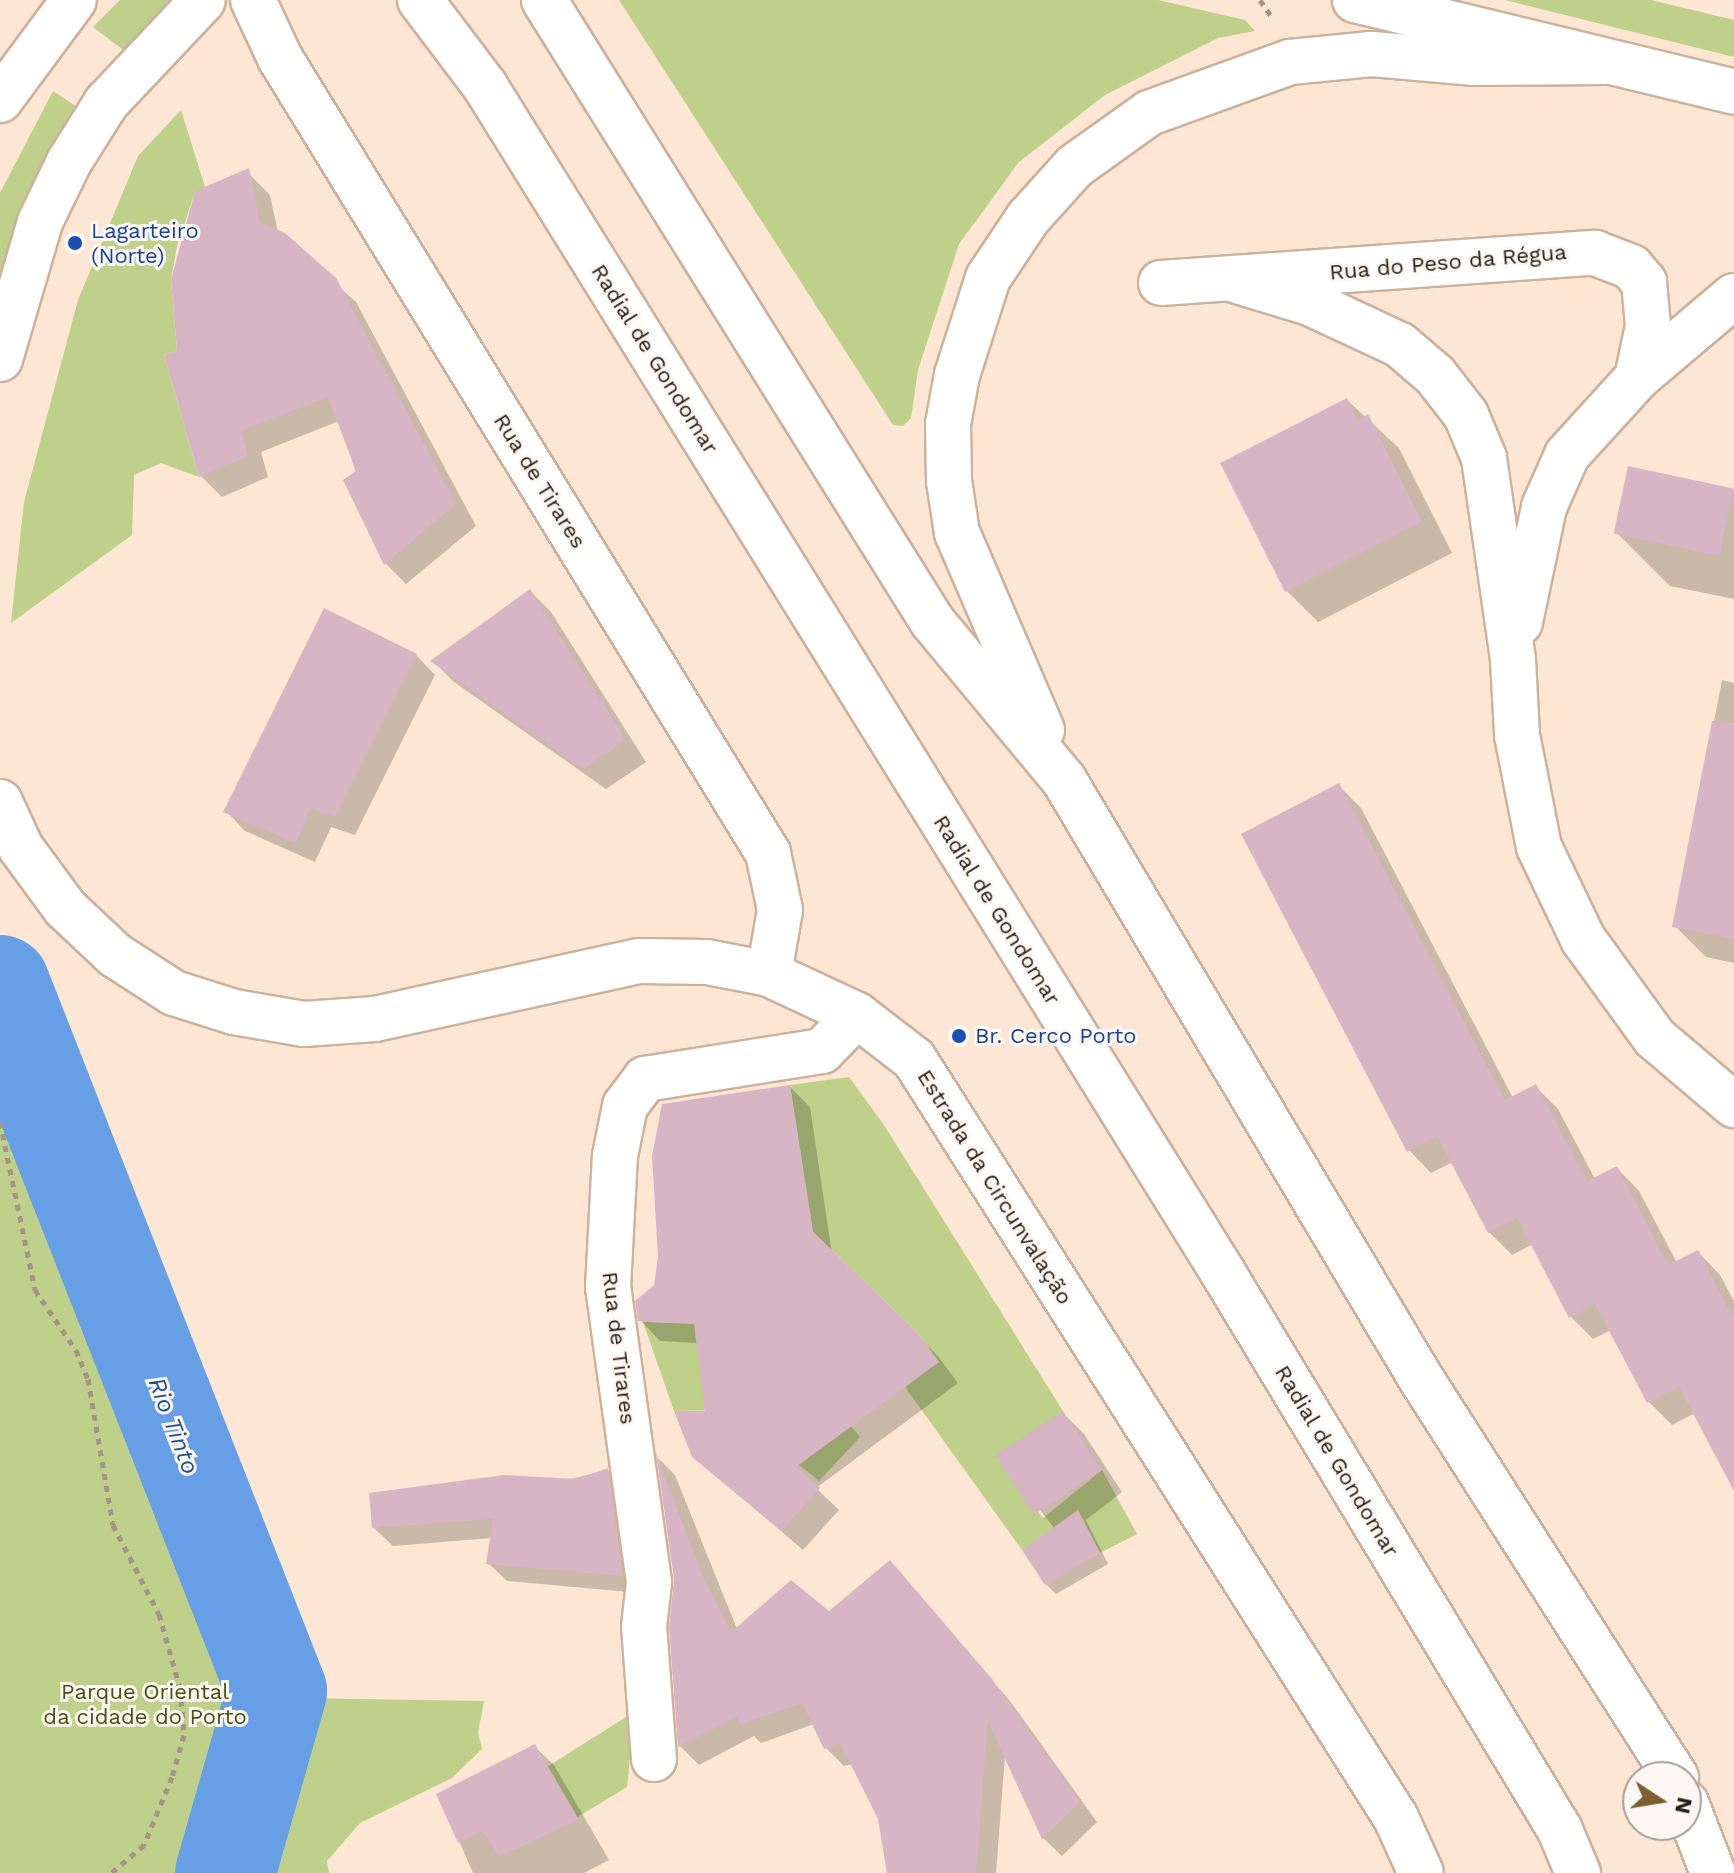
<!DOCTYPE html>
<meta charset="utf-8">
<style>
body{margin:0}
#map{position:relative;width:1734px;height:1873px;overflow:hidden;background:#fde6d4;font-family:"Work Sans",sans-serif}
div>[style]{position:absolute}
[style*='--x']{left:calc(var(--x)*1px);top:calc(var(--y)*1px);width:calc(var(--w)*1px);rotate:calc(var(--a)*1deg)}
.green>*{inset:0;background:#bed08a}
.shadow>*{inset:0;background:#0003}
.river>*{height:100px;margin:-50px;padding:0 50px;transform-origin:50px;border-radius:50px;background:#679fe6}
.building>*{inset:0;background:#d7b5c5;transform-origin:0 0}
.path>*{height:5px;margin-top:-2.5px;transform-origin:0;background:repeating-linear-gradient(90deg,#a59485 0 6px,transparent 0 12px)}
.roads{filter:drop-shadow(2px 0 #ccb29c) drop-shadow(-2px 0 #ccb29c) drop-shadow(0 2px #ccb29c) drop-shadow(0 -2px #ccb29c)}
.street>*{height:44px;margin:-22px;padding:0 22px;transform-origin:22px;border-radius:22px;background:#fff}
.secondary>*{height:44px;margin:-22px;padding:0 22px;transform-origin:22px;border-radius:22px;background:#fff}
.primary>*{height:44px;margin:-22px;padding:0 22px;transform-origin:22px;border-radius:22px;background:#fff}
.highway>*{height:44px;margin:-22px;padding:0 22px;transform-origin:22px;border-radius:22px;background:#fff}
.dots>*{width:22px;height:22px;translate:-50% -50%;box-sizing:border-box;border:4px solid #fcf7f2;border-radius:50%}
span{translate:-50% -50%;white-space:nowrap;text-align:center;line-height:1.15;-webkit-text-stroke:6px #fcf7f2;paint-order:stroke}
.transit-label{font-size:22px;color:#164399}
.left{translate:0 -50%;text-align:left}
.street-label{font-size:22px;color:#251b12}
.park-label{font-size:22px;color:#45530f}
.water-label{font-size:24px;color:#1d5394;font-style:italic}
.north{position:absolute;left:1622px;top:1761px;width:80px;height:80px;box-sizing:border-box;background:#fcf7f2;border:2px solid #a69f98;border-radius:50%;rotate:102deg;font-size:22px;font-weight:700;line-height:32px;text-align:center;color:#251b12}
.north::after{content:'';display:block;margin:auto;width:28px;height:36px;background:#7c5e32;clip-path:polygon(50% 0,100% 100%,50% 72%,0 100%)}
</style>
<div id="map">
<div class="green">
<div style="clip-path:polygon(120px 0,173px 0,126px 52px,93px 27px)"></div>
<div style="clip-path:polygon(619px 0,1158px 0,1245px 20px,1255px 31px,1218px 38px,1105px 95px,1019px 162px,959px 244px,918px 370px,911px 418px,903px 426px,893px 425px)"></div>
<div style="clip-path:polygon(1505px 0,1651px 0,1734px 20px,1734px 57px)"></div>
<div style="clip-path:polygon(53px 91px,80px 109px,0 297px,0 193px)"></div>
<div style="clip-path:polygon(181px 110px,205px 187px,195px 192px,177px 246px,171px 280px,177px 351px,164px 355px,199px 477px,161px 463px,134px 475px,132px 535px,11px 623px,24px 502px,78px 300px,138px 156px)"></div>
<div style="clip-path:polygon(0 949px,296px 1698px,484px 1701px,478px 1733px,482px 1749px,452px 1778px,360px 1823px,327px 1861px,329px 1873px,0 1873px)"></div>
<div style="clip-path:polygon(849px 1077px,884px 1125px,1063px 1411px,998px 1460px,1043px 1518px,1102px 1470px,1137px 1534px,1100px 1553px,1078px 1511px,1022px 1550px,905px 1387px,938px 1361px,917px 1332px,813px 1232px,790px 1085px)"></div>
<div style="clip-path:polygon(643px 1322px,694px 1324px,788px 1351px,860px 1437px,819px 1481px,732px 1410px,674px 1411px)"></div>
<div style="clip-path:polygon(626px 1717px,634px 1720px,627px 1787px,576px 1818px,547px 1767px)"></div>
</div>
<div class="shadow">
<div style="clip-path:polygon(249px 174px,270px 195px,278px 232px,356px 302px,476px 526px,406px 584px,386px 564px,339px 421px,261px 452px,268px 477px,222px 497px,201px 476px,179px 352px)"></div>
<div style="clip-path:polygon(1347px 400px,1399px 448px,1452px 553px,1318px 622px,1287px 591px)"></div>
<div style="clip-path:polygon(1734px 490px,1734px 599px,1670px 586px,1617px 533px)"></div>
<div style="clip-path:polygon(530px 591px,551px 612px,646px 762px,606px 789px,454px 682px,433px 661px)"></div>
<div style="clip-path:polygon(416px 655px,435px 675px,355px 835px,331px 827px,315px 862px,245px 831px,226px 811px)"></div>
<div style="clip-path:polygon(1722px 680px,1734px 683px,1734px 963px,1706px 957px,1675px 926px)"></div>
<div style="clip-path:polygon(1338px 785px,1361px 808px,1513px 1098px,1535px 1086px,1558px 1109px,1595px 1179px,1617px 1168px,1639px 1191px,1677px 1263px,1698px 1252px,1720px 1275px,1734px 1301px,1734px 1485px,1695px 1413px,1672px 1425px,1649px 1402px,1611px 1330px,1593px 1339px,1570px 1316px,1533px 1244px,1512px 1255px,1489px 1232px,1453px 1162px,1431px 1173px,1409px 1150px)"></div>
<div style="clip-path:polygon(790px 1087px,810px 1107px,832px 1254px,937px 1355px,958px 1383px,816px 1488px,839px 1510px,803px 1550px,694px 1456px,707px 1413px,699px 1343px,660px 1341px,640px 1320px,656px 1286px)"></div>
<div style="clip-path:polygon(1063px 1413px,1084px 1434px,1122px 1492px,1086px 1520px,1108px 1564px,1056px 1594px,1046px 1584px,1055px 1529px,1001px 1460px)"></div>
<div style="clip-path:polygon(659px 1459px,675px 1475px,737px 1629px,829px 1614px,890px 1563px,1010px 1701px,1097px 1822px,1062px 1856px,1043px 1838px,1005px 1755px,996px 1873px,889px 1873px,880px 1819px,853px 1764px,844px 1766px,825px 1747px,814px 1724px,761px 1743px,754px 1736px,699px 1765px,680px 1746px,671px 1627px,676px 1578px)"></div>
<div style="clip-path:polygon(607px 1470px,625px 1488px,640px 1593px,507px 1581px,488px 1563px,492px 1538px,393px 1546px,374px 1528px)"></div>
<div style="clip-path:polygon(535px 1747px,554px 1765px,609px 1860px,584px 1873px,473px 1873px,439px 1795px)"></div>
</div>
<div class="river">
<div style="--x:0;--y:985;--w:758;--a:68.58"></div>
<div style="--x:277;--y:1691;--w:189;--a:105.9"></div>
</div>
<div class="building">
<div style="clip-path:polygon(249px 168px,260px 222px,285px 233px,336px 278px,456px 504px,384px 565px,343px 480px,356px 471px,328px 397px,241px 431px,248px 456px,199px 477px,164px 355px,177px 351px,171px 280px,195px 191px)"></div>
<div style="clip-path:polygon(1347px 398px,1358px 420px,1368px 414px,1422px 522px,1285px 592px,1220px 463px)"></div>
<div style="left:1628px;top:466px;width:108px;height:69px;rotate:12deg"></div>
<div style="clip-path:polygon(530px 589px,626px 740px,583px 769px,430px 661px)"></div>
<div style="clip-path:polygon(324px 608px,417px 654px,335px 817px,311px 808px,296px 843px,223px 812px)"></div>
<div style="clip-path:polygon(1712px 721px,1734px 723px,1734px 939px,1672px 927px)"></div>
<div style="clip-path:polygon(1339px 783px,1505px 1100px,1536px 1084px,1587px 1181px,1617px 1166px,1668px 1265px,1698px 1250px,1734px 1320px,1734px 1491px,1679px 1387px,1647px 1403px,1595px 1304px,1569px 1318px,1517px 1218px,1488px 1233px,1437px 1136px,1407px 1152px,1241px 834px)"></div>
<div style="clip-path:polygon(790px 1085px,813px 1232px,917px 1332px,939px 1362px,796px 1467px,820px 1488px,781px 1531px,692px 1457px,674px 1411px,705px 1411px,694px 1324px,638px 1321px,635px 1301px,654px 1285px,658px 1257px,652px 1156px,662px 1104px)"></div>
<div style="left:1063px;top:1411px;width:71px;height:81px;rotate:57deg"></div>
<div style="clip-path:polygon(656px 1453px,703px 1577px,731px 1632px,791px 1580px,829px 1611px,890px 1560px,992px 1679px,1080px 1802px,1042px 1839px,988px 1722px,976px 1873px,887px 1873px,878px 1819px,840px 1743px,824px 1749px,802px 1703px,740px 1725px,737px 1717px,678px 1747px,669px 1627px,674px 1579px)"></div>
<div style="clip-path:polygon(608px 1468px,623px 1576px,486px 1564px,493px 1519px,372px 1528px,369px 1493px,504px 1475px,578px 1479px)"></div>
<div style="clip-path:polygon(1078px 1510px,1100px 1553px,1045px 1585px,1022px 1550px)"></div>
<div style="clip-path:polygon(535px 1744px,579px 1820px,498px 1857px,483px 1831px,458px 1843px,436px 1794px)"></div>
</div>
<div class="path">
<div style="--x:1260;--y:0;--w:19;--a:55"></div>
<div style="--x:0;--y:1122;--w:172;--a:78.2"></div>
<div style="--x:35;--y:1290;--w:73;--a:55.7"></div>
<div style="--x:76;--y:1350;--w:31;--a:68"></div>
<div style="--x:88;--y:1379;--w:148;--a:80.3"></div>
<div style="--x:113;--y:1525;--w:100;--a:62.7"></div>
<div style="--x:159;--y:1614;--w:77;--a:74.2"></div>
<div style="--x:180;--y:1688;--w:47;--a:85.1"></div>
<div style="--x:184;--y:1735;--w:44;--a:105.9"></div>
<div style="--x:172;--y:1777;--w:74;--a:112.4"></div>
<div style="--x:144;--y:1845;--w:43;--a:139.7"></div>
</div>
<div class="roads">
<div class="street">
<div style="--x:253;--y:0;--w:64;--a:65"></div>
<div style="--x:280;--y:58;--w:933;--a:58.46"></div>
<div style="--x:768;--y:853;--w:58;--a:78.1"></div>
<div style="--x:780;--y:910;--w:65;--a:99.8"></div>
<div style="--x:1234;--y:280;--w:79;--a:16.8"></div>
<div style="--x:1310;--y:303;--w:99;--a:25"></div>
<div style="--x:1400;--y:345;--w:46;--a:40.6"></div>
<div style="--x:1435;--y:375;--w:51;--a:52.2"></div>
<div style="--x:1466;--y:415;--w:47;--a:67.3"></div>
<div style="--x:1484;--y:458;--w:204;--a:81.8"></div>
<div style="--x:1513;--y:660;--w:75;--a:86.9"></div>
<div style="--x:1517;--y:735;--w:114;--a:78.9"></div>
<div style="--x:1539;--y:847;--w:102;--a:64.4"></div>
<div style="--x:1583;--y:939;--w:122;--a:54"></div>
<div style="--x:1655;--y:1038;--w:104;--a:40.3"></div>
<div style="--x:1161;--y:283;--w:435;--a:-4"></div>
<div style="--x:1595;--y:253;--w:39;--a:21"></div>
<div style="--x:1631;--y:267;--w:20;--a:49"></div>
<div style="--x:1644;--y:282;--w:44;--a:84.8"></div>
<div style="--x:1648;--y:326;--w:53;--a:101.9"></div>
<div style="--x:1520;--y:622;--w:117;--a:-78.2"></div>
<div style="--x:1544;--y:507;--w:57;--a:-66.1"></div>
<div style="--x:1567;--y:455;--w:104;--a:-47.7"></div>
<div style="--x:1637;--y:378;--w:127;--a:-40.2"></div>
<div style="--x:654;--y:1759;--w:132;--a:-94.3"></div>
<div style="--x:644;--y:1627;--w:45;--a:-83.7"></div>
<div style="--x:649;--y:1582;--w:297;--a:-97.9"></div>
<div style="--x:608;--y:1288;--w:132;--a:-87"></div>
<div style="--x:615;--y:1156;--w:51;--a:-78.7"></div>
<div style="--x:625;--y:1106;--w:34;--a:-53"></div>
<div style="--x:645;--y:1079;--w:179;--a:-9"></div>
<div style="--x:822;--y:1051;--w:50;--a:-45.8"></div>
</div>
<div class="secondary">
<div style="--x:1355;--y:0;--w:390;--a:13.6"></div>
<div style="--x:0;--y:100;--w:124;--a:-53.5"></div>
<div style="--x:0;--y:359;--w:143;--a:-73.7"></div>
<div style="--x:40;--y:222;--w:67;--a:-64.2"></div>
<div style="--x:69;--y:162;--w:70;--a:-57.9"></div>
<div style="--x:106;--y:103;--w:141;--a:-46.7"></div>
</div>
<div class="primary">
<div style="--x:0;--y:802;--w:51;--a:65.5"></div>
<div style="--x:21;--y:848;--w:74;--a:53.7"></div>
<div style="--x:65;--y:908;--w:69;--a:43.2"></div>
<div style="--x:115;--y:955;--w:70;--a:32.8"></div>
<div style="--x:174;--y:993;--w:63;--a:17.6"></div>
<div style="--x:234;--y:1012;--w:71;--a:9.7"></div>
<div style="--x:304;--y:1024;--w:71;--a:-4"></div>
<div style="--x:375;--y:1019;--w:270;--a:-12.4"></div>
<div style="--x:639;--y:961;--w:68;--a:0.8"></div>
<div style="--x:707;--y:962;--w:63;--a:11"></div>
<div style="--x:769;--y:974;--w:97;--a:25"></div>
<div style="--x:857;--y:1015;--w:72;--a:37.7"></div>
<div style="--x:914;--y:1059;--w:899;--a:57.58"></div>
<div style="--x:1396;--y:1818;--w:60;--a:65.6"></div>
</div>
<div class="highway">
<div style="--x:420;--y:0;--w:108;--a:52.9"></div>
<div style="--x:485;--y:86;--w:1395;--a:58.12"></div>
<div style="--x:1222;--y:1271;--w:653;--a:58.84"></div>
<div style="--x:1560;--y:1830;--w:47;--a:67.3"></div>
<div style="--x:544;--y:0;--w:732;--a:58"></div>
<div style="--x:932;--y:621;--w:207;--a:50.3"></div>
<div style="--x:1064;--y:780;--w:695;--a:59.19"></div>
<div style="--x:1420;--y:1377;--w:475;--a:57.4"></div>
<div style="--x:1042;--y:730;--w:215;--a:-113.3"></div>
<div style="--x:957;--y:533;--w:53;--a:-98.7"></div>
<div style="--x:949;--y:481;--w:57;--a:-91"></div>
<div style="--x:948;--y:424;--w:50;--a:-79.6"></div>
<div style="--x:957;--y:375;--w:102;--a:-72.3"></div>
<div style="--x:988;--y:278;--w:72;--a:-56.3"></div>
<div style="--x:1028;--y:218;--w:70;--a:-47.9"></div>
<div style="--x:1075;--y:166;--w:91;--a:-35.6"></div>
<div style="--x:1149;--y:113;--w:150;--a:-19.9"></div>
<div style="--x:1290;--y:62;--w:82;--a:-5.6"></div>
<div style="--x:1372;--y:54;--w:103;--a:5"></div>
<div style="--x:1475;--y:63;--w:129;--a:-0.4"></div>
<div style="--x:1686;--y:1803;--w:75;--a:68.9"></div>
</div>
</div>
<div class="dots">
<div style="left:75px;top:243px;background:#1a4fb4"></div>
<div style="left:959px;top:1036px;background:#1a4fb4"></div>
</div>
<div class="transit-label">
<span class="left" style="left:91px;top:243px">Lagarteiro<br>(Norte)</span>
<span class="left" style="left:975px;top:1036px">Br. Cerco Porto</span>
</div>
<div class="street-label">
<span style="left:1448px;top:262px;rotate:-5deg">Rua do Peso da Régua</span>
<span style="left:655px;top:359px;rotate:58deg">Radial de Gondomar</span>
<span style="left:540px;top:481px;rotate:58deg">Rua de Tirares</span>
<span style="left:997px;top:910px;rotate:58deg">Radial de Gondomar</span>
<span style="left:995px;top:1187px;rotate:58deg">Estrada da Circunvalação</span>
<span style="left:619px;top:1348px;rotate:83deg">Rua de Tirares</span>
<span style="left:1337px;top:1461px;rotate:59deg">Radial de Gondomar</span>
</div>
<div class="park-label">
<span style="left:145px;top:1704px">Parque Oriental<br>da cidade do Porto</span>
</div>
<div class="water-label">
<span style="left:173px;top:1426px;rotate:69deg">Rio Tinto</span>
</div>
<div class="north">N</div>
</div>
